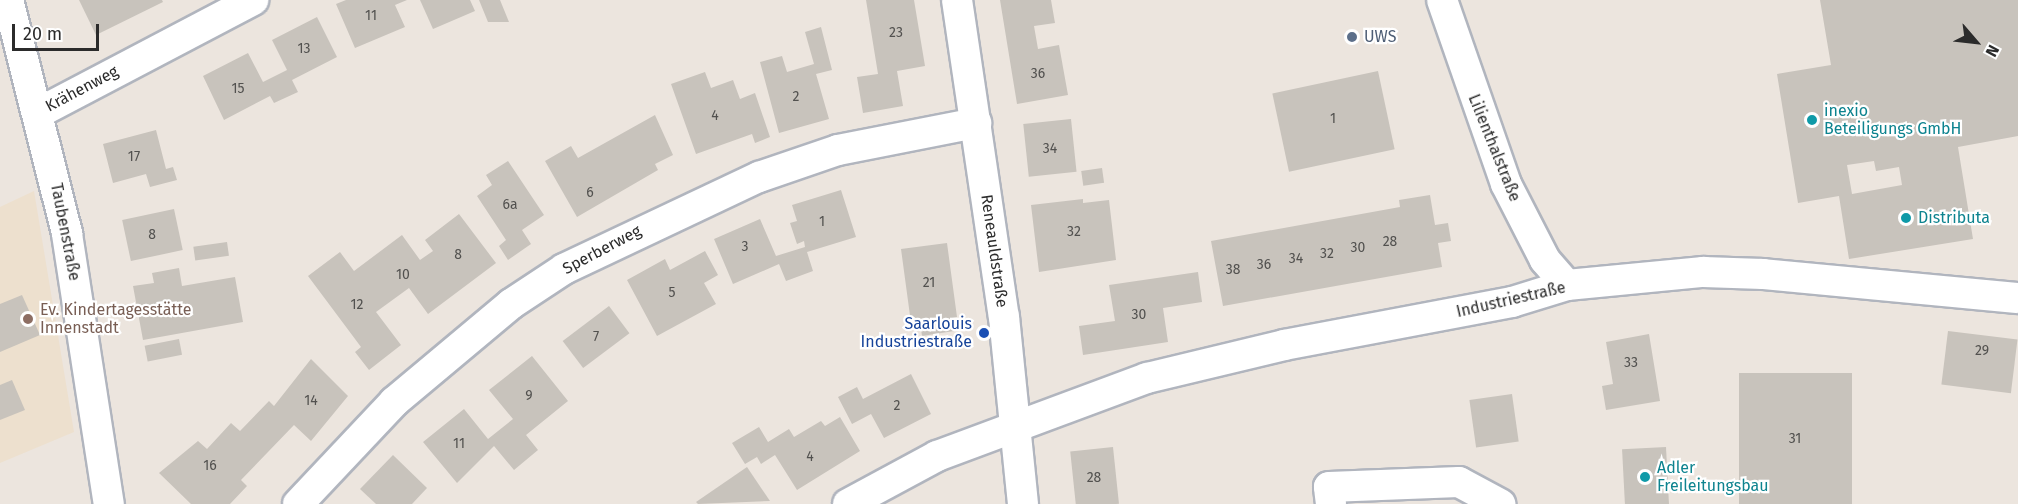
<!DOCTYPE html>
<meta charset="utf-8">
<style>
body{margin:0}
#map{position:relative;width:2018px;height:504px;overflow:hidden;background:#ece5de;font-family:"Fira Sans",sans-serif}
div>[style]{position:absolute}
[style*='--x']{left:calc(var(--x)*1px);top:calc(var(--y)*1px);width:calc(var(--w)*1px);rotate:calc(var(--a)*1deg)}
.education>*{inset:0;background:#ede0ce}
.building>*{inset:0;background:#c8c3bc;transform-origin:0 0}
.roads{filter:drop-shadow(2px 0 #b1b5be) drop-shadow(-2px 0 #b1b5be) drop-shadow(0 2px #b1b5be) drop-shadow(0 -2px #b1b5be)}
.minor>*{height:30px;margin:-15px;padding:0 15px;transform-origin:15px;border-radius:15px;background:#fff}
.dots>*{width:16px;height:16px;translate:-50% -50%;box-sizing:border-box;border:3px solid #fff;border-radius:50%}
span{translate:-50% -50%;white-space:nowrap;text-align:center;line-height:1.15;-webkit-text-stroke:4.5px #fff;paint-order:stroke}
.number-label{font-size:14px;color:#52514f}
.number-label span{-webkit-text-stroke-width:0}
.service-label{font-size:16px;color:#4e5e75}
.left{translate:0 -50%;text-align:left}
.street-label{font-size:16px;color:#2b2b2b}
.culture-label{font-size:16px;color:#0d838f}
.education-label{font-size:16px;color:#785e54}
.transit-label{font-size:16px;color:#164399}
.right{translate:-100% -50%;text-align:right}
.north{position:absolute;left:1946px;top:12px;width:60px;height:60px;-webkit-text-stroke:4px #fff;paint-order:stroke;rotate:118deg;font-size:16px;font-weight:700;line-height:24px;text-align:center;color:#2b2b2b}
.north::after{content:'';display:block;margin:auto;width:21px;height:27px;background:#2b2b2b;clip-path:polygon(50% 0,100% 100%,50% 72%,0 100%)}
.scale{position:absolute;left:12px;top:24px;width:87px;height:27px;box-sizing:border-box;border:3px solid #2b2b2b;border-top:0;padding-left:8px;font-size:18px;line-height:21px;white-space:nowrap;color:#2b2b2b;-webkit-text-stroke:4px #fff;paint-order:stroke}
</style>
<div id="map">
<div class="education">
<div style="clip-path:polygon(34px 191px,74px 432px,0 463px,0 207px)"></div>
</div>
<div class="building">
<div style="clip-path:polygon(79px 0,162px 0,163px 2px,96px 35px)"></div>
<div style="clip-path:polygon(346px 0,407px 0,395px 5px,405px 27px,355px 48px,336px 4px)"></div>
<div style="clip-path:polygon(420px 0,470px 0,475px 11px,433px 29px)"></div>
<div style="clip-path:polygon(479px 0,500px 0,509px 22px,488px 22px)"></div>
<div style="clip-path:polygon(866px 0,914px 0,925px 66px,897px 71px,903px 106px,863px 113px,857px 77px,878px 74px)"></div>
<div style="clip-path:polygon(1000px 0,1051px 0,1055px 23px,1034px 26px,1038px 49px,1059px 45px,1068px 95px,1017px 104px)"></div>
<div style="clip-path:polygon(evenodd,1820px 0,2018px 0,2018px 136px,1958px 147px,1973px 239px,1849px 259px,1839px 196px,1798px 203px,1777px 74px,1831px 65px,1820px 0,1874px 161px,1876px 171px,1899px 167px,1902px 185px,1852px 194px,1847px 165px,1874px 161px)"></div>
<div style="clip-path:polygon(317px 17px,337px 57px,292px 80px,298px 92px,274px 103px,270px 96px,224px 120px,203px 76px,248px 53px,263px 82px,287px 70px,272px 40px)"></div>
<div style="clip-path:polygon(821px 27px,832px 70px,816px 74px,829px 119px,779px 133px,760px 62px,782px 56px,787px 72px,814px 64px,805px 32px)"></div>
<div style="left:1378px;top:71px;width:80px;height:108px;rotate:78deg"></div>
<div style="clip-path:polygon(705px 72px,711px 88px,733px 80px,740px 99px,755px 93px,770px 137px,755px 143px,752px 134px,696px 154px,671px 84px)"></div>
<div style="clip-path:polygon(655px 115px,673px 155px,655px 164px,658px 170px,577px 217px,545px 161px,571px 146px,578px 158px)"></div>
<div style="left:1071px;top:119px;width:53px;height:48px;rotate:84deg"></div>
<div style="clip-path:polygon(156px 130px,166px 169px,173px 167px,177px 180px,150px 187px,146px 174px,113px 183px,103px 144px)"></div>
<div style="clip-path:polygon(508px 161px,544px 215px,522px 230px,531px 244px,508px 260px,499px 246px,506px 240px,477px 196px,492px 185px,486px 175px)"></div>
<div style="left:1102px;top:168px;width:15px;height:21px;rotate:82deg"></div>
<div style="clip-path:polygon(841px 190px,856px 237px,807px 252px,813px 271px,786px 281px,779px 264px,733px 284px,714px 239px,760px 219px,776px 256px,805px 247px,804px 241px,797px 244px,790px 223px,797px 221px,792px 205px)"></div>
<div style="clip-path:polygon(1430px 195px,1435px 225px,1448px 223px,1451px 241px,1438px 243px,1442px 267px,1223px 306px,1211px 241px,1400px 207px,1399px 200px)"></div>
<div style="clip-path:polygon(1083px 199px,1083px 203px,1109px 200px,1116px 260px,1039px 272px,1031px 205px)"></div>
<div style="left:174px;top:209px;width:42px;height:53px;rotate:78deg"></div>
<div style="clip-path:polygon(459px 214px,496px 263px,428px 314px,409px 288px,376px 312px,401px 345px,369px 370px,355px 352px,361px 347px,308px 276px,340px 252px,354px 271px,402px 235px,420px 260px,433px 251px,425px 240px)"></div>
<div style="left:227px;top:242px;width:14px;height:34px;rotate:82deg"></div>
<div style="clip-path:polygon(947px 243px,957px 317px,952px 318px,954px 331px,922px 336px,920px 322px,911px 323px,901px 249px)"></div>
<div style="clip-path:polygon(705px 251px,718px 275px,704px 283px,716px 304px,657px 336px,627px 280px,665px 259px,670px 270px)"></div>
<div style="clip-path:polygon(179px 268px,182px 286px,235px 277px,243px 322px,143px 340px,133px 286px,154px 283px,152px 273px)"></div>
<div style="clip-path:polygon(1198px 272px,1202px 302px,1163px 308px,1168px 342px,1083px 355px,1079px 326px,1115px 321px,1109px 285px)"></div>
<div style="clip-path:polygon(22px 295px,40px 335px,0 352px,0 304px)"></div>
<div style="left:609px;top:306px;width:34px;height:58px;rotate:53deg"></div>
<div style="left:1948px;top:331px;width:70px;height:54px;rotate:7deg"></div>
<div style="clip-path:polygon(1649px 334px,1660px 401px,1606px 410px,1602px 386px,1613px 384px,1606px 342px)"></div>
<div style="left:179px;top:339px;width:16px;height:35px;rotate:79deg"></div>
<div style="clip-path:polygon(532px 356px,568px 401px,526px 435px,538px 450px,514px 470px,494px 446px,457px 483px,423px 442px,464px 409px,488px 439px,513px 419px,489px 390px)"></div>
<div style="clip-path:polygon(311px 359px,348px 396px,311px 441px,294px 425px,241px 480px,247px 486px,230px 504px,191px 504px,159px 473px,198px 441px,207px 449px,231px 423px,240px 431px,269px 401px,274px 406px)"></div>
<div style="left:1739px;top:373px;width:113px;height:131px"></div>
<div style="clip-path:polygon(911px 374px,931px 414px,884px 438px,871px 414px,852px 424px,838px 397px,857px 387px,863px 399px)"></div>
<div style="clip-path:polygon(12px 380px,25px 410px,0 420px,0 385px)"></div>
<div style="left:1512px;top:394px;width:48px;height:43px;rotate:82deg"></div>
<div style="clip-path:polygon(840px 417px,860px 451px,797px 490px,775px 455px,761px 464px,757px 457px,745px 464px,732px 443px,759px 427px,768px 442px,789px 429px,794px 437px,821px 421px,825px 426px)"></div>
<div style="left:1113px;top:447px;width:57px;height:43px;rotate:84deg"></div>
<div style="left:1666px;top:447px;width:57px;height:44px;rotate:87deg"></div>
<div style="clip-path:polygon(393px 455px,427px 488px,412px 504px,376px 504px,360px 489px)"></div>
<div style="clip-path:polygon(747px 467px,770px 501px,698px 504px,696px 502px)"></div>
</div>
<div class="roads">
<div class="minor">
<div style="--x:8;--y:0;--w:241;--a:75.8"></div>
<div style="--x:67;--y:234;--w:273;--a:81.2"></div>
<div style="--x:957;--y:0;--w:320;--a:81.6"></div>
<div style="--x:1004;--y:317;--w:188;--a:84.2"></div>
<div style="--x:1442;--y:0;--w:195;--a:70.8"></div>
<div style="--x:1506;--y:184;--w:85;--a:62.8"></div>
<div style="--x:1545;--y:260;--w:33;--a:49"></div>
<div style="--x:40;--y:112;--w:241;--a:-27.7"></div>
<div style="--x:298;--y:504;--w:140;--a:-46.7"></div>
<div style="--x:394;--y:402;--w:153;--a:-39.9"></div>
<div style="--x:511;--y:304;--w:64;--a:-33.4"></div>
<div style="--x:564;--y:269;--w:216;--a:-25.3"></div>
<div style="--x:759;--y:177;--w:83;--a:-18.9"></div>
<div style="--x:838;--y:150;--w:141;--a:-11.1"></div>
<div style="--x:848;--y:504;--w:101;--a:-28.3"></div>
<div style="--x:937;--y:456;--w:224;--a:-20.4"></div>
<div style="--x:1147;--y:378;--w:141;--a:-13.5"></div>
<div style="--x:1284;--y:345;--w:232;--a:-10.7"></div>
<div style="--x:1512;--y:302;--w:58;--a:-17.2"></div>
<div style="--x:1567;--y:285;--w:137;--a:-5.5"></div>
<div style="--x:1703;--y:272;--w:60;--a:1.9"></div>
<div style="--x:1763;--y:274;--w:256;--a:5.4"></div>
<div style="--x:1331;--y:504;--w:17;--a:-97"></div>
<div style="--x:1329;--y:487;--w:130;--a:-2.2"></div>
<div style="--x:1459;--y:482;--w:47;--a:28.2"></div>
</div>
</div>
<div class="dots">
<div style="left:1352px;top:37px;background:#5c6f8a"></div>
<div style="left:1812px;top:120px;background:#0f9aa8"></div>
<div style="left:1906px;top:218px;background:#0f9aa8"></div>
<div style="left:28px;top:319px;background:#8d6e63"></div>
<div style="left:984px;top:333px;background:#1a4fb4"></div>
<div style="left:1645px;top:477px;background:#0f9aa8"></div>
</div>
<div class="number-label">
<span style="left:371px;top:16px">11</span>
<span style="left:896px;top:33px">23</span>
<span style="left:304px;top:49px">13</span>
<span style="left:1038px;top:74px">36</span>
<span style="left:238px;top:89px">15</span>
<span style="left:796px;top:97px">2</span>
<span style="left:715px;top:116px">4</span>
<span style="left:1333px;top:119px">1</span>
<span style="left:1050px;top:149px">34</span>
<span style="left:134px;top:157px">17</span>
<span style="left:590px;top:193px">6</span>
<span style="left:510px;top:205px">6a</span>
<span style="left:822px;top:222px">1</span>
<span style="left:1074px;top:232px">32</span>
<span style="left:152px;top:235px">8</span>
<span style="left:1390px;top:242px">28</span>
<span style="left:745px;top:247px">3</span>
<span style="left:1358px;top:248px">30</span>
<span style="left:1327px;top:254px">32</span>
<span style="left:458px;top:255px">8</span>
<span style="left:1296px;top:259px">34</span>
<span style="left:1264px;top:265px">36</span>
<span style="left:1233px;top:270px">38</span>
<span style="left:403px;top:275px">10</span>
<span style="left:929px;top:283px">21</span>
<span style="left:672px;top:293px">5</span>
<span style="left:357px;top:305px">12</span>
<span style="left:1139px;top:315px">30</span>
<span style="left:596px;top:337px">7</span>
<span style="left:1982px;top:351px">29</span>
<span style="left:1631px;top:363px">33</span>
<span style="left:529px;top:396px">9</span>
<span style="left:311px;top:401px">14</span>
<span style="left:897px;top:406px">2</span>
<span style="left:1795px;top:439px">31</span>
<span style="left:459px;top:444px">11</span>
<span style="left:810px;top:457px">4</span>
<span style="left:210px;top:466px">16</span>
<span style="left:1094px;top:478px">28</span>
</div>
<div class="service-label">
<span class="left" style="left:1364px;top:37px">UWS</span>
</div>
<div class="street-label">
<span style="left:82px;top:89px;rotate:-28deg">Krähenweg</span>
<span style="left:1494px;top:148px;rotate:68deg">Lilienthalstraße</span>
<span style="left:65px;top:232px;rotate:79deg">Taubenstraße</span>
<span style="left:602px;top:250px;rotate:-28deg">Sperberweg</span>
<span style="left:994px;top:251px;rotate:82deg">Reneauldstraße</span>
<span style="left:1511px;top:300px;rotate:-13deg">Industriestraße</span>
</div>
<div class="culture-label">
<span class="left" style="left:1824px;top:120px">inexio<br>Beteiligungs GmbH</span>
<span class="left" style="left:1918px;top:218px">Distributa</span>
<span class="left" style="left:1657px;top:477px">Adler<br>Freileitungsbau</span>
</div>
<div class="education-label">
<span class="left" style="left:40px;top:319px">Ev. Kindertagesstätte<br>Innenstadt</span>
</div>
<div class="transit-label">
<span class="right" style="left:972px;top:333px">Saarlouis<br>Industriestraße</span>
</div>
<div class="north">N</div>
<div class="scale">20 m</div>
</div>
